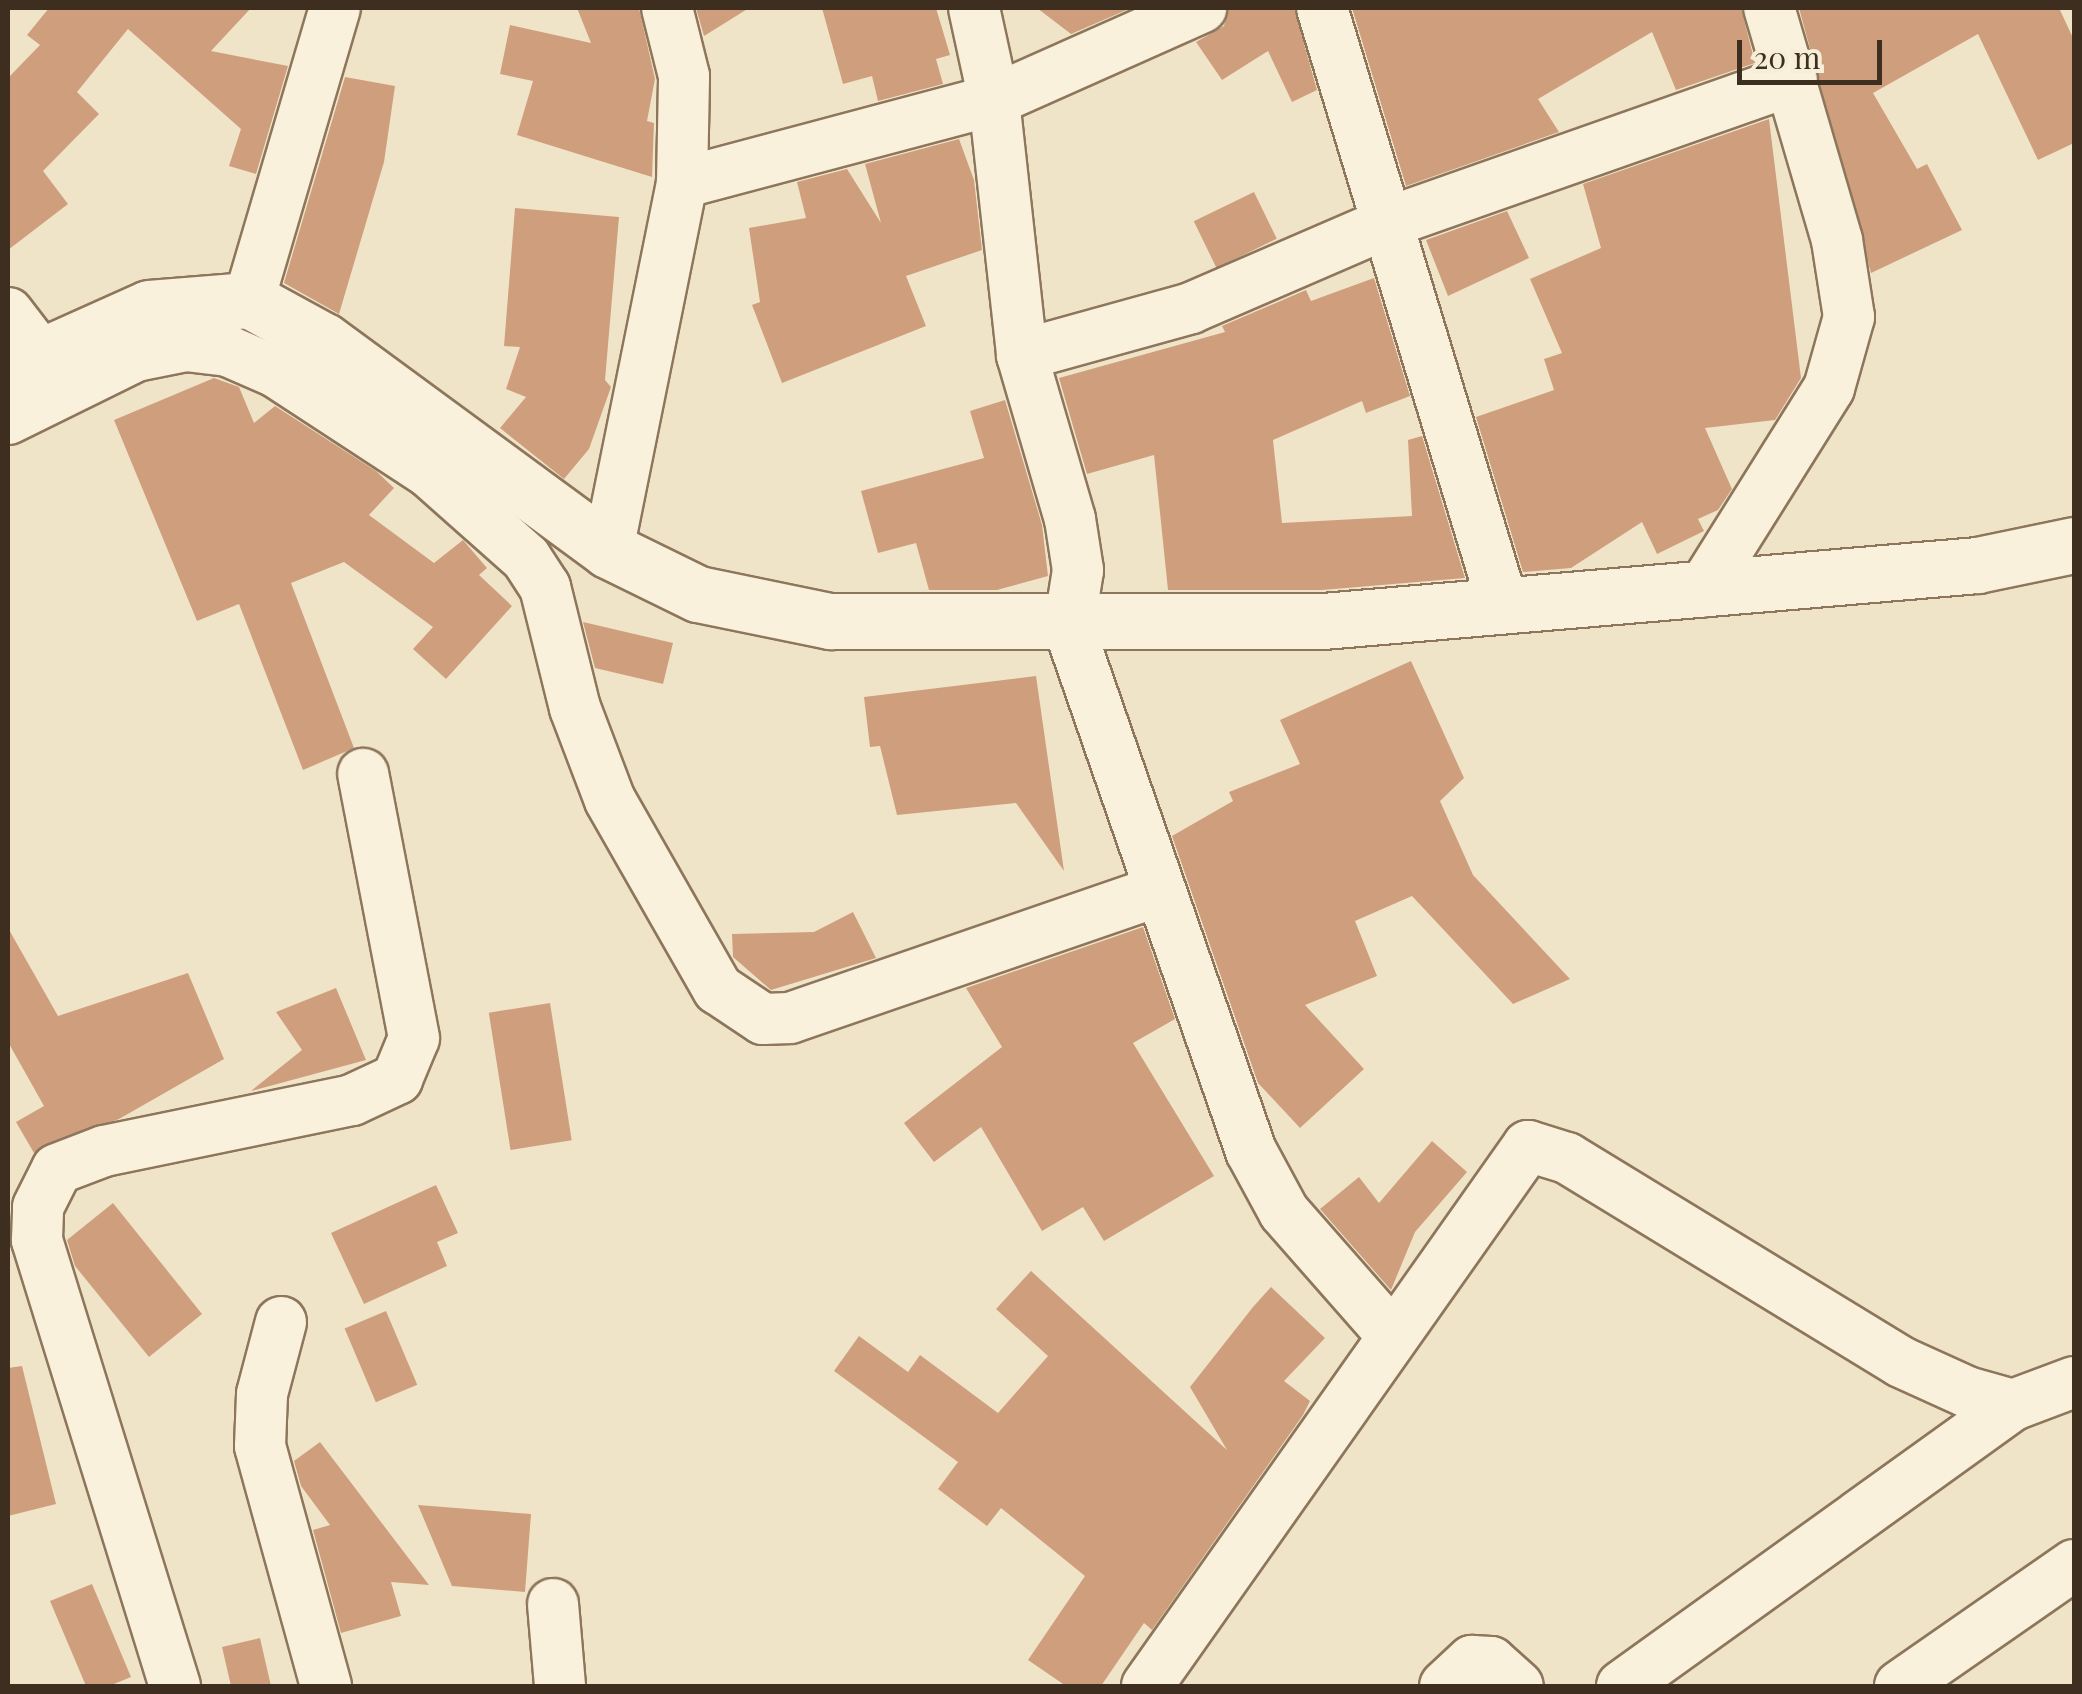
<!DOCTYPE html>
<style>
body{margin:0}
#map{position:relative;width:2082px;height:1694px;overflow:hidden;background:#f0e4c8;font-family:"Playfair Display",serif}
div>[style]{position:absolute}
[style*='--x']{left:calc(var(--x)*1px);top:calc(var(--y)*1px);width:calc(var(--w)*1px);rotate:calc(var(--a)*1deg)}
.building>*{inset:0;background:#cf9f7d;transform-origin:0 0}
.roads{filter:drop-shadow(2px 0 #8d765c) drop-shadow(-2px 0 #8d765c) drop-shadow(0 2px #8d765c) drop-shadow(0 -2px #8d765c)}
.minor>*{height:50px;margin:-25px;padding:0 25px;transform-origin:25px;border-radius:25px;background:#faf1dc}
.tertiary>*{height:55px;margin:-27.5px;padding:0 27.5px;transform-origin:27.5px;border-radius:27.5px;background:#faf1dc}
span{translate:-50% -50%;white-space:nowrap;text-align:center;line-height:1.15;-webkit-text-stroke:9px #f7eed8;paint-order:stroke}
.frame{position:absolute;inset:0;border:10px solid #3d2e20;pointer-events:none}
.scale{position:absolute;left:1737px;top:40px;width:145px;height:45px;box-sizing:border-box;border:5px solid #3d2e20;border-top:0;padding-left:12px;font-size:30px;line-height:35px;white-space:nowrap;color:#3d2e20;-webkit-text-stroke:8px #f7eed8;paint-order:stroke}
</style>
<div id="map">
<div class="building">
<div style="clip-path:polygon(49px 8px,251px 8px,211px 51px,288px 66px,256px 174px,229px 166px,241px 129px,128px 29px,77px 92px,99px 114px,43px 171px,68px 204px,8px 250px,8px 78px,40px 45px,27px 35px)"></div>
<div style="clip-path:polygon(577px 8px,639px 8px,655px 79px,647px 121px,654px 123px,652px 177px,517px 135px,533px 81px,500px 74px,510px 25px,591px 43px)"></div>
<div style="clip-path:polygon(696px 8px,749px 8px,704px 36px)"></div>
<div style="clip-path:polygon(822px 8px,936px 8px,950px 55px,936px 59px,943px 84px,878px 101px,872px 76px,843px 84px)"></div>
<div style="clip-path:polygon(1037px 8px,1131px 8px,1071px 34px)"></div>
<div style="clip-path:polygon(1229px 8px,1294px 8px,1317px 90px,1292px 102px,1268px 51px,1222px 80px,1196px 42px,1224px 26px)"></div>
<div style="clip-path:polygon(1352px 8px,1741px 8px,1755px 63px,1676px 90px,1652px 32px,1538px 99px,1559px 132px,1406px 186px)"></div>
<div style="clip-path:polygon(1799px 8px,2059px 8px,2074px 40px,2074px 143px,2038px 160px,1978px 34px,1873px 93px,1917px 169px,1927px 164px,1962px 230px,1871px 273px)"></div>
<div style="clip-path:polygon(345px 77px,395px 86px,384px 162px,339px 314px,284px 283px)"></div>
<div style="clip-path:polygon(1769px 119px,1801px 378px,1775px 420px,1705px 428px,1732px 489px,1718px 510px,1698px 519px,1704px 531px,1657px 554px,1642px 522px,1571px 568px,1523px 572px,1476px 417px,1554px 390px,1544px 359px,1562px 353px,1530px 279px,1601px 248px,1583px 184px)"></div>
<div style="clip-path:polygon(959px 139px,974px 180px,982px 250px,906px 276px,926px 326px,782px 383px,752px 305px,760px 302px,749px 228px,806px 218px,797px 182px,847px 169px,881px 223px,865px 164px)"></div>
<div style="left:1254px;top:192px;width:52px;height:67px;rotate:64deg"></div>
<div style="clip-path:polygon(515px 208px,619px 217px,605px 380px,611px 387px,589px 449px,564px 479px,500px 428px,526px 397px,506px 389px,520px 347px,504px 346px)"></div>
<div style="clip-path:polygon(1507px 211px,1529px 258px,1448px 296px,1426px 240px)"></div>
<div style="clip-path:polygon(1374px 278px,1410px 396px,1366px 413px,1362px 401px,1273px 440px,1282px 523px,1412px 516px,1408px 440px,1422px 436px,1465px 578px,1322px 590px,1168px 590px,1154px 455px,1087px 474px,1059px 378px,1225px 332px,1222px 326px,1306px 290px,1311px 301px)"></div>
<div style="clip-path:polygon(214px 378px,239px 387px,254px 423px,275px 406px,376px 471px,394px 488px,369px 515px,434px 563px,463px 540px,487px 568px,479px 575px,512px 606px,446px 679px,413px 649px,433px 627px,344px 562px,291px 583px,354px 748px,303px 770px,239px 604px,197px 621px,114px 420px)"></div>
<div style="clip-path:polygon(1005px 400px,1042px 525px,1048px 576px,997px 590px,929px 590px,916px 543px,878px 553px,861px 491px,984px 458px,970px 411px)"></div>
<div style="clip-path:polygon(583px 622px,673px 643px,663px 684px,595px 668px)"></div>
<div style="clip-path:polygon(1411px 661px,1464px 778px,1440px 801px,1473px 875px,1570px 979px,1513px 1004px,1412px 896px,1355px 921px,1377px 976px,1305px 1005px,1364px 1069px,1300px 1128px,1258px 1083px,1172px 836px,1233px 801px,1229px 792px,1300px 764px,1280px 720px)"></div>
<div style="clip-path:polygon(1036px 676px,1064px 871px,1016px 803px,897px 815px,880px 746px,870px 747px,864px 697px)"></div>
<div style="clip-path:polygon(853px 912px,876px 958px,771px 990px,733px 957px,732px 934px,814px 932px)"></div>
<div style="clip-path:polygon(1143px 927px,1175px 1019px,1133px 1043px,1214px 1176px,1104px 1241px,1083px 1207px,1042px 1231px,981px 1127px,934px 1162px,904px 1123px,1002px 1047px,966px 988px)"></div>
<div style="clip-path:polygon(8px 928px,58px 1016px,188px 973px,224px 1059px,119px 1119px,34px 1153px,16px 1122px,44px 1106px,8px 1042px)"></div>
<div style="clip-path:polygon(336px 988px,366px 1060px,251px 1091px,302px 1050px,276px 1012px)"></div>
<div style="left:550px;top:1003px;width:139px;height:62px;rotate:81deg"></div>
<div style="clip-path:polygon(1432px 1141px,1467px 1172px,1415px 1232px,1391px 1290px,1320px 1209px,1359px 1177px,1379px 1203px)"></div>
<div style="clip-path:polygon(436px 1185px,458px 1233px,437px 1242px,447px 1266px,364px 1304px,331px 1233px)"></div>
<div style="clip-path:polygon(113px 1203px,202px 1314px,149px 1357px,75px 1266px,67px 1240px)"></div>
<div style="clip-path:polygon(1031px 1271px,1227px 1450px,1190px 1387px,1253px 1307px,1271px 1287px,1325px 1338px,1284px 1381px,1310px 1401px,1303px 1415px,1152px 1630px,1144px 1623px,1101px 1686px,1066px 1686px,1028px 1660px,1085px 1576px,1001px 1508px,987px 1526px,938px 1489px,958px 1462px,834px 1371px,859px 1336px,908px 1372px,920px 1355px,998px 1413px,1048px 1356px,996px 1309px)"></div>
<div style="left:386px;top:1311px;width:80px;height:45px;rotate:67deg"></div>
<div style="clip-path:polygon(22px 1366px,56px 1504px,8px 1516px,8px 1368px)"></div>
<div style="clip-path:polygon(320px 1442px,429px 1585px,391px 1582px,401px 1616px,341px 1633px,313px 1530px,330px 1525px,301px 1486px,294px 1461px)"></div>
<div style="clip-path:polygon(418px 1505px,531px 1514px,525px 1592px,452px 1586px)"></div>
<div style="clip-path:polygon(92px 1584px,131px 1677px,109px 1686px,86px 1686px,50px 1601px)"></div>
<div style="clip-path:polygon(260px 1638px,271px 1686px,231px 1686px,222px 1647px)"></div>
</div>
<div class="roads">
<div class="minor">
<div style="--x:974;--y:8;--w:94;--a:77.7"></div>
<div style="--x:994;--y:100;--w:257;--a:83.7"></div>
<div style="--x:1022;--y:355;--w:171;--a:73.7"></div>
<div style="--x:1070;--y:519;--w:52;--a:81.1"></div>
<div style="--x:1078;--y:570;--w:58;--a:99"></div>
<div style="--x:1069;--y:627;--w:555;--a:70.85"></div>
<div style="--x:1251;--y:1151;--w:69;--a:61.6"></div>
<div style="--x:1284;--y:1212;--w:164;--a:48.7"></div>
<div style="--x:1322;--y:8;--w:627;--a:73.13"></div>
<div style="--x:682;--y:183;--w:323;--a:-14.9"></div>
<div style="--x:994;--y:100;--w:227;--a:-24"></div>
<div style="--x:249;--y:300;--w:304;--a:-73.6"></div>
<div style="--x:8;--y:313;--w:54;--a:52.5"></div>
<div style="--x:1022;--y:355;--w:175;--a:-15.5"></div>
<div style="--x:1191;--y:308;--w:219;--a:-23.4"></div>
<div style="--x:1392;--y:221;--w:424;--a:-19.4"></div>
<div style="--x:8;--y:419;--w:143;--a:-26.2"></div>
<div style="--x:136;--y:356;--w:51;--a:-11.3"></div>
<div style="--x:186;--y:346;--w:42;--a:6.8"></div>
<div style="--x:228;--y:351;--w:52;--a:23.6"></div>
<div style="--x:276;--y:372;--w:183;--a:33.2"></div>
<div style="--x:429;--y:472;--w:130;--a:41.6"></div>
<div style="--x:526;--y:558;--w:35;--a:57"></div>
<div style="--x:545;--y:587;--w:125;--a:76.1"></div>
<div style="--x:575;--y:708;--w:98;--a:69.2"></div>
<div style="--x:610;--y:800;--w:218;--a:60.3"></div>
<div style="--x:718;--y:989;--w:54;--a:33.7"></div>
<div style="--x:763;--y:1019;--w:27;--a:-2"></div>
<div style="--x:790;--y:1018;--w:389;--a:-19"></div>
<div style="--x:608;--y:550;--w:374;--a:-78.6"></div>
<div style="--x:682;--y:183;--w:107;--a:-88.9"></div>
<div style="--x:684;--y:76;--w:70;--a:-104"></div>
<div style="--x:1701;--y:592;--w:241;--a:-57.9"></div>
<div style="--x:1829;--y:388;--w:74;--a:-74.3"></div>
<div style="--x:1849;--y:317;--w:78;--a:-98.9"></div>
<div style="--x:1837;--y:240;--w:242;--a:-106.3"></div>
<div style="--x:281;--y:1322;--w:74;--a:104.8"></div>
<div style="--x:262;--y:1394;--w:52;--a:92.2"></div>
<div style="--x:260;--y:1446;--w:249;--a:74.6"></div>
<div style="--x:553;--y:1604;--w:82;--a:85.1"></div>
<div style="--x:175;--y:1686;--w:467;--a:-107.2"></div>
<div style="--x:37;--y:1240;--w:33;--a:-88"></div>
<div style="--x:38;--y:1207;--w:42;--a:-63.4"></div>
<div style="--x:57;--y:1169;--w:50;--a:-21"></div>
<div style="--x:104;--y:1151;--w:253;--a:-11.6"></div>
<div style="--x:352;--y:1100;--w:50;--a:-25"></div>
<div style="--x:397;--y:1079;--w:44;--a:-67.5"></div>
<div style="--x:414;--y:1038;--w:269;--a:-100.9"></div>
<div style="--x:1147;--y:1686;--w:661;--a:-54.79"></div>
<div style="--x:1528;--y:1146;--w:41;--a:17.1"></div>
<div style="--x:1567;--y:1158;--w:391;--a:31.4"></div>
<div style="--x:1901;--y:1362;--w:72;--a:24.4"></div>
<div style="--x:1967;--y:1392;--w:48;--a:15.8"></div>
<div style="--x:2013;--y:1405;--w:65;--a:-20.7"></div>
<div style="--x:1445;--y:1686;--w:37;--a:-43"></div>
<div style="--x:1472;--y:1661;--w:19;--a:3"></div>
<div style="--x:1491;--y:1662;--w:36;--a:42"></div>
<div style="--x:1622;--y:1686;--w:481;--a:-35.7"></div>
<div style="--x:1900;--y:1686;--w:212;--a:-34.8"></div>
</div>
<div class="tertiary">
<div style="--x:8;--y:371;--w:154;--a:-24.1"></div>
<div style="--x:149;--y:308;--w:100;--a:-4.6"></div>
<div style="--x:249;--y:300;--w:85;--a:28.7"></div>
<div style="--x:324;--y:341;--w:353;--a:36.3"></div>
<div style="--x:608;--y:550;--w:100;--a:26.1"></div>
<div style="--x:698;--y:594;--w:135;--a:11.6"></div>
<div style="--x:830;--y:621;--w:493;--a:0"></div>
<div style="--x:1323;--y:621;--w:656;--a:-4.89"></div>
<div style="--x:1977;--y:565;--w:99;--a:-11.7"></div>
</div>
</div>
<div class="frame"></div>
<div class="scale">20 m</div>
</div>
